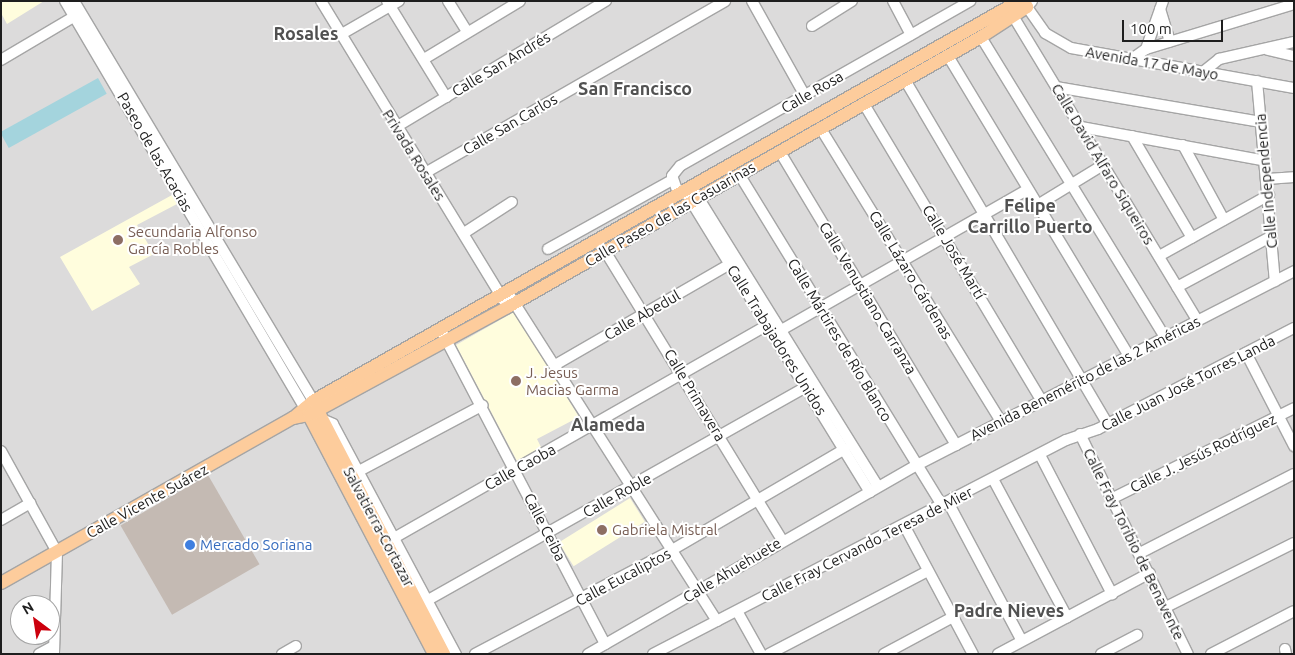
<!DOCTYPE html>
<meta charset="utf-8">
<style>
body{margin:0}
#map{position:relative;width:1295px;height:655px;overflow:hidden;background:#efebe4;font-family:Ubuntu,sans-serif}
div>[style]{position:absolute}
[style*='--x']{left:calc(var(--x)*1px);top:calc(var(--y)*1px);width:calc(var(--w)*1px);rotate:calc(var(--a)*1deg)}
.residential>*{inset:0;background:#dcdbdb}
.education>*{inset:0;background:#fffddd;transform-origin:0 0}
.water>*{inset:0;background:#a4d4dd;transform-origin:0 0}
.building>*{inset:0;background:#c4bab3;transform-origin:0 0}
.roads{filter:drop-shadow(1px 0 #a5a5a5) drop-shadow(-1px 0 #a5a5a5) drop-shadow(0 1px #a5a5a5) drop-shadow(0 -1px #a5a5a5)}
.minor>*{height:10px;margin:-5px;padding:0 5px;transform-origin:5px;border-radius:5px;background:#fff}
.major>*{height:12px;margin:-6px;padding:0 6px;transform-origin:6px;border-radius:6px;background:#fdcc9c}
.dots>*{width:14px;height:14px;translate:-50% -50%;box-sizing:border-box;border:2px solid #fff;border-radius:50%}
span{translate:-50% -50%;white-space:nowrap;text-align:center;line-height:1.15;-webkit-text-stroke:4px #fff;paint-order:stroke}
.street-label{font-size:15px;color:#1e1e1e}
.education-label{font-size:15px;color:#785e54}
.left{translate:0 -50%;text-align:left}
.shop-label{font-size:15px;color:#366cbe}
.quarter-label{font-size:18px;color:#515151;font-weight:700}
.frame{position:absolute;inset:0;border:2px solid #1e1e1e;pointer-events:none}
.north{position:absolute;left:10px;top:595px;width:50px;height:50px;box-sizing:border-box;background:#fff;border:1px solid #a5a5a5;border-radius:50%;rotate:329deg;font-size:14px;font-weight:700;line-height:20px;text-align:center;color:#1e1e1e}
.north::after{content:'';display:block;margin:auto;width:18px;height:22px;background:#cc000d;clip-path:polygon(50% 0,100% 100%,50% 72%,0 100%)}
.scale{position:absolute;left:1122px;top:20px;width:101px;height:22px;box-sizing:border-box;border:2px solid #1e1e1e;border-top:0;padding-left:6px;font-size:15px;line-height:18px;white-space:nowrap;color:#1e1e1e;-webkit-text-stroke:4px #fff;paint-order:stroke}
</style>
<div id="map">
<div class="residential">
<div style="clip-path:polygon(evenodd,1px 1px,1294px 1px,1294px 654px,1px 654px,1px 1px,20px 605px,50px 605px,50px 635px,20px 635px,20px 605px)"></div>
</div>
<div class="education">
<div style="clip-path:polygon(1px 1px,44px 1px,7px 24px,1px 13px)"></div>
<div style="clip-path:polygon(172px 195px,177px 204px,137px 225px,154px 254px,129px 267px,140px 284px,92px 311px,60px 257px)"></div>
<div style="clip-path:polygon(514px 312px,579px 417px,537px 439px,542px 449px,518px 463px,456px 345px)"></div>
<div style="left:630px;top:498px;width:28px;height:84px;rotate:58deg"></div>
</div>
<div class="water">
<div style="left:98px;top:78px;width:18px;height:112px;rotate:61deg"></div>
</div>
<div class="building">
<div style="left:208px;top:475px;width:103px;height:101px;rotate:60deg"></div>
</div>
<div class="roads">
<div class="minor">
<div style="--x:65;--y:1;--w:470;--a:59.5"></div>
<div style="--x:74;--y:1;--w:466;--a:59.1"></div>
<div style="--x:321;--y:1;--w:351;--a:58.6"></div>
<div style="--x:387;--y:1;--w:113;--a:58.4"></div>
<div style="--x:448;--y:1;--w:36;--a:58"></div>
<div style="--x:752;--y:1;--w:109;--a:60.8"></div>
<div style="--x:893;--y:1;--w:38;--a:62"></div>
<div style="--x:1032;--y:1;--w:8;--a:130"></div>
<div style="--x:1027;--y:7;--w:32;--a:55"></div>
<div style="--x:1045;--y:33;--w:30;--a:30"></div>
<div style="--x:1071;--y:48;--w:227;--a:10.2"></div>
<div style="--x:1160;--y:9;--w:34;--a:73"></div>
<div style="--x:1010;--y:11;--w:361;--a:58.8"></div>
<div style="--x:812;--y:26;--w:47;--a:-32"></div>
<div style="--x:340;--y:35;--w:68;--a:-30"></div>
<div style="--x:981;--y:37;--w:352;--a:58.5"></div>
<div style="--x:1146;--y:49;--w:51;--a:-70.5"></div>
<div style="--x:1268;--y:50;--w:27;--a:13"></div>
<div style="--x:948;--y:56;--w:350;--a:58.9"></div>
<div style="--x:1133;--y:58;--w:16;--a:-35"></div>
<div style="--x:1146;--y:49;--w:155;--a:-16.9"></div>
<div style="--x:424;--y:59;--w:112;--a:-31.1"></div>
<div style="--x:1;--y:60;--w:92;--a:-30.7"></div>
<div style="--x:1203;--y:72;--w:21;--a:-39"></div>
<div style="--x:1219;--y:59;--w:77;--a:-12.8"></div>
<div style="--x:905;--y:80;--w:399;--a:59.5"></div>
<div style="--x:1257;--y:81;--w:201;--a:84.9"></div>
<div style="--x:1056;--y:87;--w:208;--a:9.7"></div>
<div style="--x:864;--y:104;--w:346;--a:59.1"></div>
<div style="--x:396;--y:127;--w:245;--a:-31"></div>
<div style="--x:1081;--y:127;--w:188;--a:10.4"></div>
<div style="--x:821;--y:129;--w:344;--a:58.4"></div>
<div style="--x:1132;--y:136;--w:118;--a:59.5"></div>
<div style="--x:1183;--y:145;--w:85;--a:61.3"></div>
<div style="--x:780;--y:152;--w:342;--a:59"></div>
<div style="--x:425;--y:173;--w:346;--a:-29.8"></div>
<div style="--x:739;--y:174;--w:388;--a:58.5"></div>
<div style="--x:1267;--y:179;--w:27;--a:-4"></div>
<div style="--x:691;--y:186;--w:354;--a:58.1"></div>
<div style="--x:684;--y:190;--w:355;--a:58.4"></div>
<div style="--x:678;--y:193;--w:18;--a:-109"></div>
<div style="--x:672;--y:176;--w:13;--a:-51"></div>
<div style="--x:680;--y:166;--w:334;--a:-29.6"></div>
<div style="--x:1036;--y:206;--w:79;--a:-31.5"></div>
<div style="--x:464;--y:233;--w:57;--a:-32.9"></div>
<div style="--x:548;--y:249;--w:142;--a:-29.1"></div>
<div style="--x:605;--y:251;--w:339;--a:58.5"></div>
<div style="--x:1159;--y:256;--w:126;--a:-29"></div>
<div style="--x:1177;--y:287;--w:108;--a:-28.2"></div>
<div style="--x:508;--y:293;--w:389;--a:57.5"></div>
<div style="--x:776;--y:333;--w:289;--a:-29.7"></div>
<div style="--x:443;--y:334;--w:350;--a:62.4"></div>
<div style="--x:1246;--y:353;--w:105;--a:62.7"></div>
<div style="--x:555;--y:365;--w:202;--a:-30"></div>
<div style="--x:322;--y:419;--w:12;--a:24"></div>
<div style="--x:333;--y:424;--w:261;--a:61.9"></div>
<div style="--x:1080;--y:434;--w:245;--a:63.9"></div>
<div style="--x:1;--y:451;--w:115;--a:61"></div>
<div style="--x:57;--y:552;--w:102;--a:91.7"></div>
<div style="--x:1040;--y:455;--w:157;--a:62.6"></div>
<div style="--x:359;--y:471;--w:140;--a:-28"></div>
<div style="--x:993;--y:479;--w:157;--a:61.8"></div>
<div style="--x:1113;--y:498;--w:202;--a:-26.4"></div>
<div style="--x:948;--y:502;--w:157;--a:62"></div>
<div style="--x:1;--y:520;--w:34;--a:-30"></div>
<div style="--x:904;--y:525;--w:146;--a:61.9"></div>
<div style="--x:394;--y:538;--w:438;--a:-29.7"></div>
<div style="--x:1140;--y:553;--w:173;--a:-27.2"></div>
<div style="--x:428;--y:600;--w:434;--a:-29.4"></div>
<div style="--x:1166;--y:607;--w:143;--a:-26.6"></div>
<div style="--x:737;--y:611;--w:49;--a:60.8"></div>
<div style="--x:1285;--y:649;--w:5;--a:79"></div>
<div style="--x:39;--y:654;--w:17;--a:-28"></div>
<div style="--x:282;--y:654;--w:16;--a:-30"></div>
<div style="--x:475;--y:654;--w:223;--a:-27.8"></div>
<div style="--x:672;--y:550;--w:200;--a:-30.3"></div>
<div style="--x:588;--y:654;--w:379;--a:-29.9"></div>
<div style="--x:917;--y:465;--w:424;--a:-27.2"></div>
<div style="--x:653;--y:654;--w:465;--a:-27.4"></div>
<div style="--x:1066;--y:440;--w:34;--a:-19"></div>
<div style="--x:1098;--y:429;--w:220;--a:-27.3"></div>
<div style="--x:769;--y:654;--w:179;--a:-27.6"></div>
<div style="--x:884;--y:654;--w:78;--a:-28.2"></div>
<div style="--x:998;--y:654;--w:172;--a:-28.1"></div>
<div style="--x:1101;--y:654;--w:41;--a:-27.8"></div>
<div style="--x:1211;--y:654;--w:93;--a:-27.4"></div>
</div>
<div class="major">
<div style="--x:314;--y:403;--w:283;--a:62.6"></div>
<div style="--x:305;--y:408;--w:278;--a:62.3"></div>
<div style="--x:293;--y:418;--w:26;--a:-40"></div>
<div style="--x:313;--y:401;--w:811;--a:-29.53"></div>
<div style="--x:1;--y:583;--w:335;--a:-29.5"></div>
<div style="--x:293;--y:418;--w:16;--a:-11"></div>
<div style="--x:309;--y:415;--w:226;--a:-28.5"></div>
<div style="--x:508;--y:307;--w:545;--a:-29.72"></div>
<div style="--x:981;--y:37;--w:55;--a:-33.1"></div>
<div style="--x:1027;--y:7;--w:7;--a:-117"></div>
</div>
</div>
<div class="dots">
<div style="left:118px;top:240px;background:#8d6e63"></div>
<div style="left:516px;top:381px;background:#8d6e63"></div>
<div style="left:602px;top:530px;background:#8d6e63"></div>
<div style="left:190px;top:545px;background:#3f7fe0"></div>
</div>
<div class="street-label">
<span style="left:1152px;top:63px;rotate:10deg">Avenida 17 de Mayo</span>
<span style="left:501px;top:64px;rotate:-31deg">Calle San Andrés</span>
<span style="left:812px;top:92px;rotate:-30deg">Calle Rosa</span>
<span style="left:510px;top:124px;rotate:-30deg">Calle San Carlos</span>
<span style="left:155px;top:152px;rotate:60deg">Paseo de las Acacias</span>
<span style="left:414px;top:155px;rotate:58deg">Privada Rosales</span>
<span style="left:1103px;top:164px;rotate:59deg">Calle David Alfaro Siqueiros</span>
<span style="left:1266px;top:181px;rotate:-95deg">Calle Independencia</span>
<span style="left:670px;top:214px;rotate:-30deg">Calle Paseo de las Casuarinas</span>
<span style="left:954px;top:252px;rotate:59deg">Calle José Martí</span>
<span style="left:911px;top:275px;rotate:59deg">Calle Lázaro Cárdenas</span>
<span style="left:868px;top:298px;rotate:59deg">Calle Venustiano Carranza</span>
<span style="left:642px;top:315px;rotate:-30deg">Calle Abedul</span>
<span style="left:777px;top:340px;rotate:58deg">Calle Trabajadores Unidos</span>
<span style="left:840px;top:340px;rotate:59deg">Calle Mártires de Río Blanco</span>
<span style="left:1085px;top:378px;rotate:-27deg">Avenida Benemérito de las 2 Américas</span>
<span style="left:1188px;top:383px;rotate:-27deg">Calle Juan José Torres Landa</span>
<span style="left:695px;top:395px;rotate:59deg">Calle Primavera</span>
<span style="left:1203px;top:453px;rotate:-26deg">Calle J. Jesús Rodríguez</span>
<span style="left:520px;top:467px;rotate:-29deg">Calle Caoba</span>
<span style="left:617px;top:495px;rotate:-29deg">Calle Roble</span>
<span style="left:147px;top:501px;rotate:-29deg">Calle Vicente Suárez</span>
<span style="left:379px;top:527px;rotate:62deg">Salvatierra-Cortazar</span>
<span style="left:545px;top:527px;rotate:63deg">Calle Ceiba</span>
<span style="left:867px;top:544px;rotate:-27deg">Calle Fray Cervando Teresa de Mier</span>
<span style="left:1134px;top:544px;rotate:64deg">Calle Fray Toribio de Benavente</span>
<span style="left:732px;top:570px;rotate:-31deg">Calle Ahuehuete</span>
<span style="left:623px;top:577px;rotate:-28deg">Calle Eucaliptos</span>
</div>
<div class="education-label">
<span class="left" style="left:128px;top:240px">Secundaria Alfonso<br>García Robles</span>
<span class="left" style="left:526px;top:381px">J. Jesus<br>Macias Garma</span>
<span class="left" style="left:612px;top:530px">Gabriela Mistral</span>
</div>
<div class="shop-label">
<span class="left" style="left:200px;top:545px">Mercado Soriana</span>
</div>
<div class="quarter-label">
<span style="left:306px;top:33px">Rosales</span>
<span style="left:635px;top:88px">San Francisco</span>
<span style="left:1030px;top:216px">Felipe<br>Carrillo Puerto</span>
<span style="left:608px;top:424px">Alameda</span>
<span style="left:1009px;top:610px">Padre Nieves</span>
</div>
<div class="frame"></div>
<div class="north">N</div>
<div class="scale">100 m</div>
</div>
